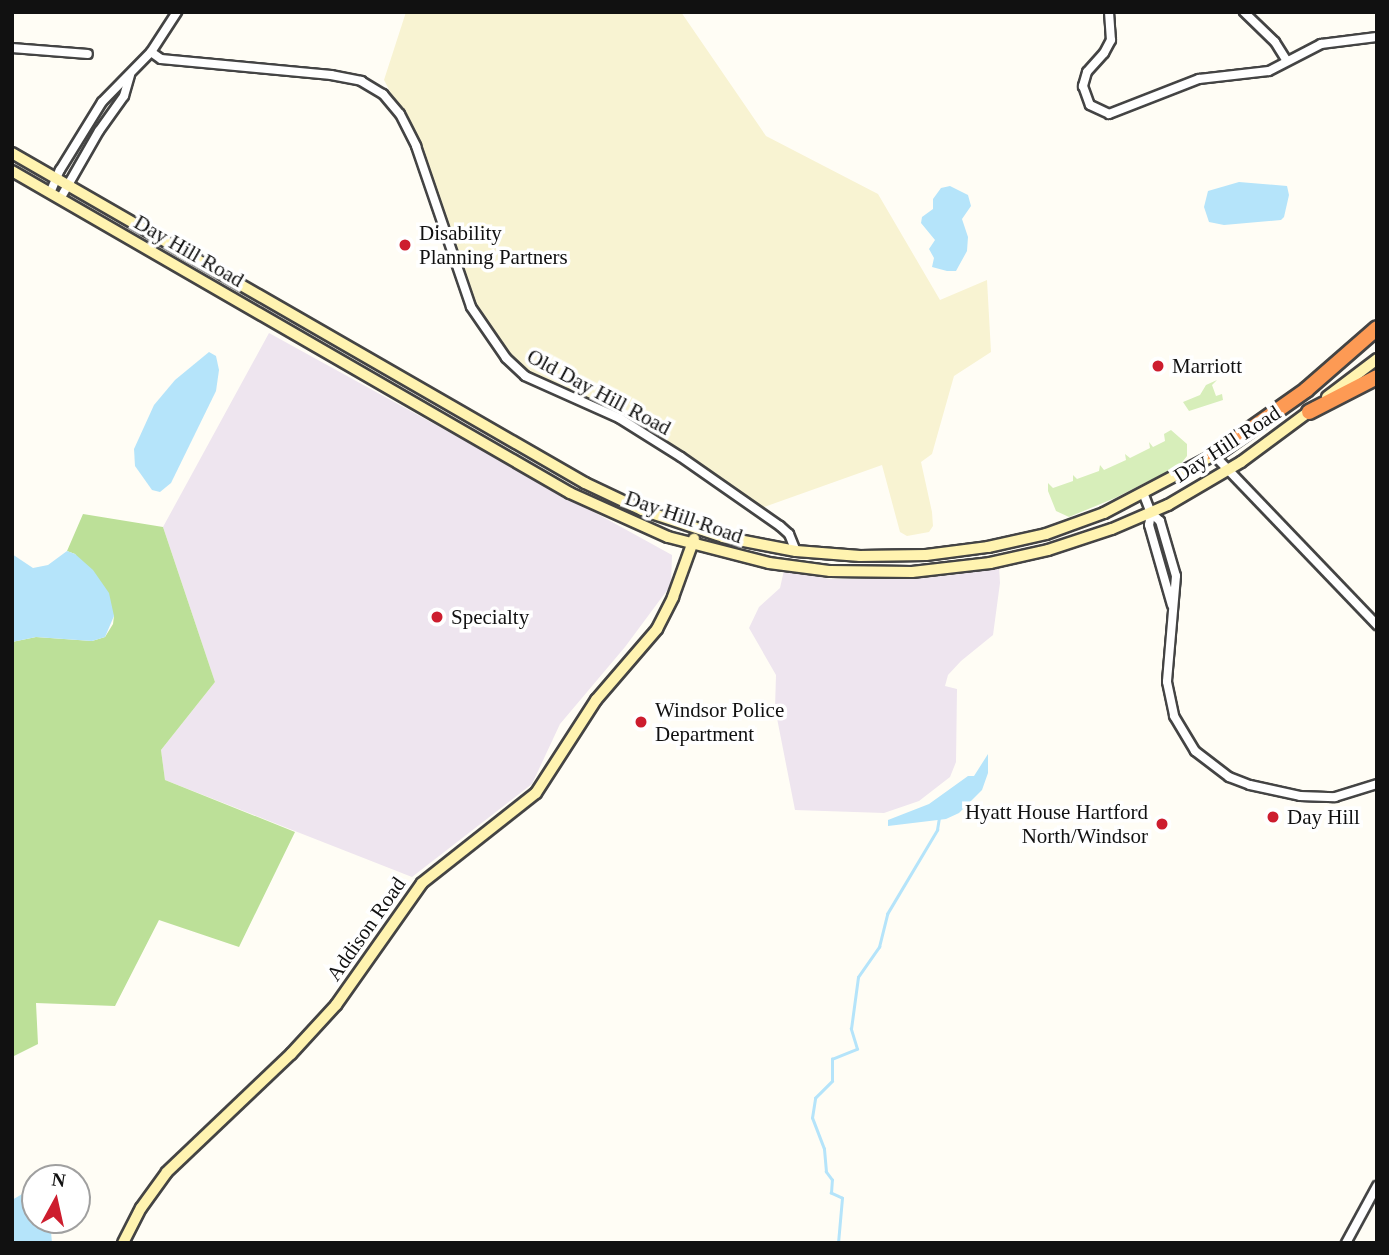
<!DOCTYPE html>
<style>
body{margin:0}
#map{position:relative;width:1389px;height:1255px;overflow:hidden;background:#fffdf5;font-family:Georgia,serif}
div>[style]{position:absolute}
[style*='--x']{left:calc(var(--x)*1px);top:calc(var(--y)*1px);width:calc(var(--w)*1px);rotate:calc(var(--a)*1deg)}
.industrial>*{inset:0;background:#eee5ef}
.farmland>*{inset:0;background:#f8f3d2}
.green>*{inset:0;background:#d7eeba}
.forest>*{inset:0;background:#bce098}
.water>*{inset:0;background:#b5e4fa}
.stream>*{height:2.5px;margin:-1.25px;padding:0 1.25px;transform-origin:1.25px;border-radius:1.25px;background:#b5e4fa}
.roads{filter:drop-shadow(2px 0 #444) drop-shadow(-2px 0 #444) drop-shadow(0 2px #444) drop-shadow(0 -2px #444)}
.street>*{height:8px;margin:-4px;padding:0 4px;transform-origin:4px;border-radius:4px;background:#fff}
.secondary>*{height:10px;margin:-5px;padding:0 5px;transform-origin:5px;border-radius:5px;background:#fff3b0}
.highway>*{height:14px;margin:-7px;padding:0 7px;transform-origin:7px;border-radius:7px;background:#fd9a54}
.dots>*{width:19px;height:19px;translate:-50% -50%;box-sizing:border-box;border:4px solid #fff;border-radius:50%}
span{translate:-50% -50%;white-space:nowrap;text-align:center;line-height:1.15;-webkit-text-stroke:7px #fff;paint-order:stroke}
.poi-label{font-size:21px;color:#111}
.left{translate:0 -50%;text-align:left}
.right{translate:-100% -50%;text-align:right}
.street-label{font-size:21px;color:#111}
.frame{position:absolute;inset:0;border:14px solid #111;pointer-events:none}
.north{position:absolute;left:21px;top:1164px;width:70px;height:70px;box-sizing:border-box;background:#fff;border:2px solid #a0a0a0;border-radius:50%;rotate:8deg;font-size:19px;font-weight:700;line-height:28px;text-align:center;color:#111}
.north::after{content:'';display:block;margin:auto;width:24px;height:32px;background:#cd1d2e;clip-path:polygon(50% 0,100% 100%,50% 72%,0 100%)}
</style>
<div id="map">
<div class="industrial">
<div style="clip-path:polygon(269px 333px,672px 555px,671px 585px,625px 647px,560px 724px,532px 784px,412px 877px,165px 780px,161px 750px,215px 682px,163px 527px)"></div>
<div style="clip-path:polygon(999px 566px,1000px 583px,993px 635px,961px 661px,948px 675px,945px 686px,957px 689px,956px 762px,950px 777px,919px 801px,884px 813px,795px 810px,775px 708px,776px 675px,749px 628px,759px 607px,780px 588px,784px 570px,830px 579px,885px 579px,953px 575px)"></div>
</div>
<div class="farmland">
<div style="clip-path:polygon(406px 12px,681px 12px,766px 136px,878px 194px,940px 300px,987px 280px,991px 352px,954px 376px,932px 454px,921px 462px,932px 512px,933px 526px,929px 532px,907px 536px,900px 532px,882px 465px,761px 508px,619px 416px,526px 374px,482px 319px,417px 143px,384px 80px)"></div>
</div>
<div class="green">
<div style="clip-path:polygon(1217px 380px,1212px 385px,1216px 396px,1222px 394px,1223px 400px,1189px 411px,1183px 402px,1200px 395px,1206px 385px)"></div>
<div style="clip-path:polygon(1171px 430px,1187px 444px,1187px 456px,1180px 465px,1115px 498px,1069px 517px,1056px 511px,1048px 491px,1048px 483px,1053px 488px,1073px 481px,1073px 475px,1077px 479px,1099px 471px,1100px 465px,1104px 470px,1126px 460px,1125px 454px,1130px 458px,1150px 448px,1149px 442px,1153px 447px,1165px 441px,1164px 434px)"></div>
</div>
<div class="forest">
<div style="clip-path:polygon(83px 514px,163px 527px,215px 682px,161px 750px,165px 780px,295px 832px,239px 947px,159px 920px,115px 1006px,36px 1003px,38px 1044px,12px 1057px,12px 642px,36px 637px,92px 641px,105px 637px,113px 624px,114px 616px,75px 554px,67px 551px)"></div>
</div>
<div class="water">
<div style="clip-path:polygon(1239px 182px,1287px 186px,1289px 195px,1284px 217px,1281px 220px,1224px 225px,1209px 222px,1204px 207px,1208px 191px)"></div>
<div style="clip-path:polygon(950px 186px,968px 195px,971px 206px,962px 219px,968px 237px,967px 251px,956px 271px,947px 271px,932px 267px,934px 258px,929px 249px,935px 240px,921px 223px,922px 217px,933px 209px,933px 199px,941px 188px)"></div>
<div style="clip-path:polygon(209px 352px,216px 356px,219px 370px,216px 391px,171px 483px,160px 492px,152px 490px,135px 466px,134px 449px,154px 405px,175px 380px)"></div>
<div style="clip-path:polygon(67px 551px,75px 554px,93px 570px,109px 593px,114px 616px,105px 637px,92px 641px,36px 637px,12px 642px,12px 554px,33px 568px,48px 565px)"></div>
<div style="clip-path:polygon(988px 754px,988px 773px,982px 790px,959px 813px,946px 819px,888px 826px,888px 820px,929px 804px,968px 776px,974px 776px)"></div>
<div style="clip-path:polygon(24px 1193px,35px 1193px,35px 1220px,50px 1220px,52px 1243px,12px 1243px,12px 1200px)"></div>
</div>
<div class="stream">
<div style="--x:838;--y:1243;--w:45;--a:-84.9"></div>
<div style="--x:842;--y:1198;--w:12;--a:-156"></div>
<div style="--x:831;--y:1193;--w:13;--a:-86"></div>
<div style="--x:832;--y:1180;--w:10;--a:-127"></div>
<div style="--x:826;--y:1172;--w:23;--a:-95"></div>
<div style="--x:824;--y:1149;--w:33;--a:-111"></div>
<div style="--x:812;--y:1118;--w:20;--a:-81"></div>
<div style="--x:815;--y:1098;--w:24;--a:-45"></div>
<div style="--x:832;--y:1081;--w:22;--a:-90"></div>
<div style="--x:832;--y:1059;--w:27;--a:-22"></div>
<div style="--x:857;--y:1049;--w:21;--a:-107"></div>
<div style="--x:851;--y:1029;--w:52;--a:-82.3"></div>
<div style="--x:858;--y:977;--w:37;--a:-55"></div>
<div style="--x:879;--y:947;--w:34;--a:-76"></div>
<div style="--x:887;--y:914;--w:98;--a:-59.2"></div>
<div style="--x:937;--y:830;--w:12;--a:-81"></div>
</div>
<div class="roads">
<div class="street">
<div style="--x:1109;--y:12;--w:28;--a:86"></div>
<div style="--x:1111;--y:40;--w:15;--a:118"></div>
<div style="--x:1104;--y:53;--w:25;--a:132"></div>
<div style="--x:1087;--y:72;--w:15;--a:106"></div>
<div style="--x:1083;--y:86;--w:20;--a:70"></div>
<div style="--x:1090;--y:105;--w:21;--a:25"></div>
<div style="--x:1109;--y:114;--w:97;--a:-21.3"></div>
<div style="--x:1199;--y:79;--w:70;--a:-6.5"></div>
<div style="--x:1269;--y:71;--w:59;--a:-27.4"></div>
<div style="--x:1321;--y:44;--w:56;--a:-7.1"></div>
<div style="--x:1244;--y:12;--w:43;--a:44.1"></div>
<div style="--x:1275;--y:42;--w:22;--a:58"></div>
<div style="--x:12;--y:48;--w:76;--a:4.5"></div>
<div style="--x:151;--y:52;--w:12;--a:35"></div>
<div style="--x:161;--y:59;--w:171;--a:5.4"></div>
<div style="--x:331;--y:75;--w:31;--a:11"></div>
<div style="--x:361;--y:81;--w:26;--a:31"></div>
<div style="--x:383;--y:94;--w:26;--a:50"></div>
<div style="--x:400;--y:114;--w:36;--a:63"></div>
<div style="--x:416;--y:146;--w:170;--a:71.1"></div>
<div style="--x:471;--y:307;--w:62;--a:55.5"></div>
<div style="--x:506;--y:358;--w:26;--a:43"></div>
<div style="--x:525;--y:376;--w:103;--a:24.1"></div>
<div style="--x:619;--y:418;--w:73;--a:32.2"></div>
<div style="--x:681;--y:457;--w:121;--a:34.9"></div>
<div style="--x:780;--y:526;--w:12;--a:42"></div>
<div style="--x:789;--y:534;--w:18;--a:68"></div>
<div style="--x:50;--y:193;--w:25;--a:-67"></div>
<div style="--x:60;--y:170;--w:80;--a:-58.3"></div>
<div style="--x:102;--y:102;--w:70;--a:-45.6"></div>
<div style="--x:151;--y:52;--w:48;--a:-57"></div>
<div style="--x:60;--y:199;--w:78;--a:-60.2"></div>
<div style="--x:99;--y:131;--w:43;--a:-54.5"></div>
<div style="--x:124;--y:96;--w:22;--a:-74"></div>
<div style="--x:1214;--y:455;--w:236;--a:46.2"></div>
<div style="--x:1144;--y:495;--w:19;--a:69"></div>
<div style="--x:1151;--y:513;--w:12;--a:42"></div>
<div style="--x:1160;--y:521;--w:57;--a:73.8"></div>
<div style="--x:1176;--y:576;--w:106;--a:94.9"></div>
<div style="--x:1167;--y:682;--w:35;--a:78"></div>
<div style="--x:1174;--y:716;--w:41;--a:59"></div>
<div style="--x:1195;--y:751;--w:43;--a:37.4"></div>
<div style="--x:1229;--y:777;--w:22;--a:21"></div>
<div style="--x:1250;--y:785;--w:51;--a:12.4"></div>
<div style="--x:1300;--y:796;--w:35;--a:2"></div>
<div style="--x:1335;--y:797;--w:44;--a:-17.2"></div>
<div style="--x:1151;--y:513;--w:12;--a:99"></div>
<div style="--x:1149;--y:525;--w:83;--a:74"></div>
<div style="--x:1346;--y:1243;--w:65;--a:-61.5"></div>
</div>
<div class="secondary">
<div style="--x:12;--y:153;--w:661;--a:29.94"></div>
<div style="--x:585;--y:483;--w:63;--a:25.3"></div>
<div style="--x:642;--y:510;--w:85;--a:18.4"></div>
<div style="--x:723;--y:537;--w:74;--a:10.9"></div>
<div style="--x:796;--y:551;--w:64;--a:4.5"></div>
<div style="--x:860;--y:556;--w:66;--a:-0.9"></div>
<div style="--x:926;--y:555;--w:63;--a:-7.4"></div>
<div style="--x:988;--y:547;--w:59;--a:-12.6"></div>
<div style="--x:1046;--y:534;--w:62;--a:-19.9"></div>
<div style="--x:1104;--y:513;--w:124;--a:-27.8"></div>
<div style="--x:12;--y:171;--w:644;--a:29.99"></div>
<div style="--x:570;--y:493;--w:107;--a:24.2"></div>
<div style="--x:668;--y:537;--w:104;--a:14.4"></div>
<div style="--x:769;--y:563;--w:62;--a:7.5"></div>
<div style="--x:830;--y:571;--w:82;--a:0.7"></div>
<div style="--x:912;--y:572;--w:79;--a:-6.6"></div>
<div style="--x:990;--y:563;--w:59;--a:-12.6"></div>
<div style="--x:1048;--y:550;--w:67;--a:-18.2"></div>
<div style="--x:1112;--y:529;--w:61;--a:-23.2"></div>
<div style="--x:1168;--y:505;--w:85;--a:-30.5"></div>
<div style="--x:1241;--y:462;--w:92;--a:-36.6"></div>
<div style="--x:1327;--y:397;--w:63;--a:-37.2"></div>
<div style="--x:123;--y:1243;--w:39;--a:-63"></div>
<div style="--x:141;--y:1208;--w:44;--a:-54.2"></div>
<div style="--x:167;--y:1172;--w:171;--a:-43.6"></div>
<div style="--x:291;--y:1054;--w:67;--a:-47.4"></div>
<div style="--x:336;--y:1005;--w:149;--a:-54.8"></div>
<div style="--x:422;--y:883;--w:145;--a:-38.3"></div>
<div style="--x:536;--y:793;--w:111;--a:-57.2"></div>
<div style="--x:596;--y:700;--w:94;--a:-49.3"></div>
<div style="--x:657;--y:629;--w:36;--a:-63"></div>
<div style="--x:673;--y:597;--w:62;--a:-70.1"></div>
</div>
<div class="highway">
<div style="--x:1309;--y:412;--w:76;--a:-27.2"></div>
<div style="--x:1214;--y:455;--w:113;--a:-35.2"></div>
<div style="--x:1306;--y:390;--w:94;--a:-41.1"></div>
</div>
</div>
<div class="dots">
<div style="left:405px;top:245px;background:#cd1d2e"></div>
<div style="left:1158px;top:366px;background:#cd1d2e"></div>
<div style="left:437px;top:617px;background:#cd1d2e"></div>
<div style="left:641px;top:722px;background:#cd1d2e"></div>
<div style="left:1273px;top:817px;background:#cd1d2e"></div>
<div style="left:1162px;top:824px;background:#cd1d2e"></div>
</div>
<div class="poi-label">
<span class="left" style="left:419px;top:245px">Disability<br>Planning Partners</span>
<span class="left" style="left:1172px;top:366px">Marriott</span>
<span class="left" style="left:451px;top:617px">Specialty</span>
<span class="left" style="left:655px;top:722px">Windsor Police<br>Department</span>
<span class="right" style="left:1148px;top:824px">Hyatt House Hartford<br>North/Windsor</span>
<span class="left" style="left:1287px;top:817px">Day Hill</span>
</div>
<div class="street-label">
<span style="left:189px;top:251px;rotate:30deg">Day Hill Road</span>
<span style="left:599px;top:392px;rotate:28deg">Old Day Hill Road</span>
<span style="left:1227px;top:444px;rotate:-33deg">Day Hill Road</span>
<span style="left:684px;top:517px;rotate:19deg">Day Hill Road</span>
<span style="left:366px;top:929px;rotate:-55deg">Addison Road</span>
</div>
<div class="frame"></div>
<div class="north">N</div>
</div>
